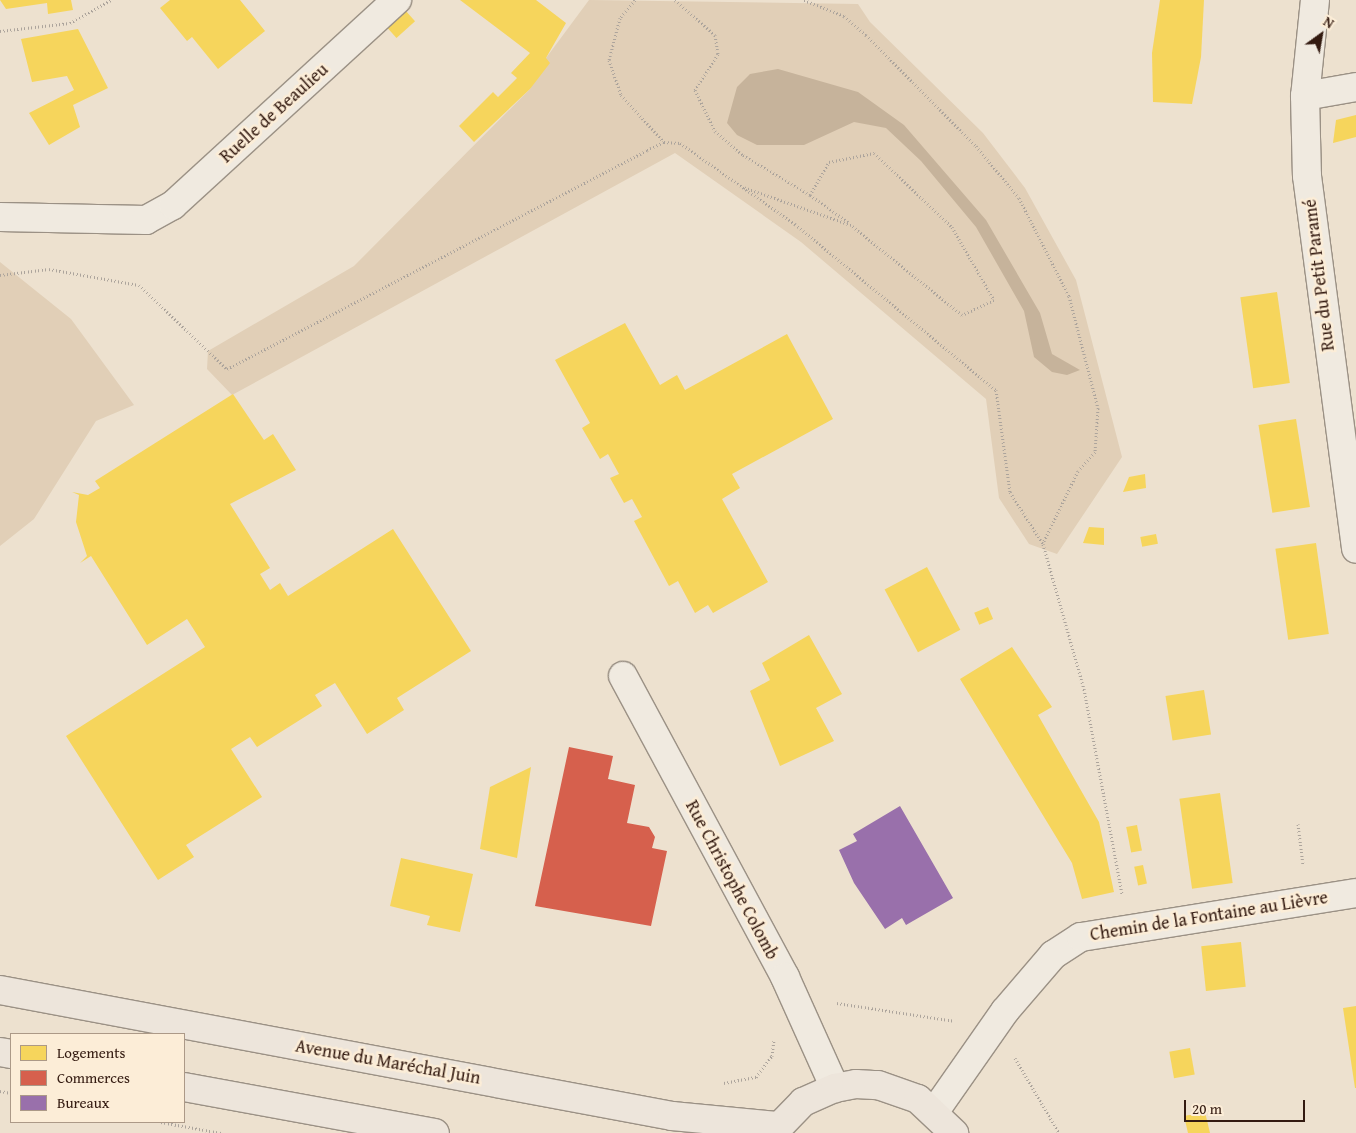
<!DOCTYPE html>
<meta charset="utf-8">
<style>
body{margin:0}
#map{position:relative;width:1356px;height:1133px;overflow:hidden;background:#ede1cf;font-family:"Gentium Book Plus",serif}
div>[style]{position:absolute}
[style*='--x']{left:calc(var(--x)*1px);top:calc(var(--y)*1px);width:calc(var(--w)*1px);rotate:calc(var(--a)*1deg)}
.green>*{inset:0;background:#e1cfb7}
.water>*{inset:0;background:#c6b39b}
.homes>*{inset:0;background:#f6d55c;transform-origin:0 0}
.shops>*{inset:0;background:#d6604d}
.offices>*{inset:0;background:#9970ab}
.path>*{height:3px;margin-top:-1.5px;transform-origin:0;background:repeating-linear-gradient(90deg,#aca49c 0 1px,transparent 0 3.5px)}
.roads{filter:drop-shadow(1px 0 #9b9185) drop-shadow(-1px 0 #9b9185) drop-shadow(0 1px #9b9185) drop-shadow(0 -1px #9b9185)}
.street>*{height:28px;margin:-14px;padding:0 14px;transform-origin:14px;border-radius:14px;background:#f0eae0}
.secondary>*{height:28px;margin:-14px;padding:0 14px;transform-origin:14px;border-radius:14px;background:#f0eae0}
.primary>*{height:28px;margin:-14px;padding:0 14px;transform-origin:14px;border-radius:14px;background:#ede5db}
span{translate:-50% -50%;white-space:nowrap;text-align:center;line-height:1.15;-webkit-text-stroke:5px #fcedd7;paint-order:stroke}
.street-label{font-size:18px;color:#331a10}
.legend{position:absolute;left:10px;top:1033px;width:175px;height:90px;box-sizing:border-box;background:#fcedd7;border:1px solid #ac9987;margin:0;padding:6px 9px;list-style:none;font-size:15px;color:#331a10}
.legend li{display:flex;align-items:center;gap:10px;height:25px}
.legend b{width:25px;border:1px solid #ac9987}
.north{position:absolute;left:1296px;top:10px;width:50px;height:50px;-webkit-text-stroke:4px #fcedd7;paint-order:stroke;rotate:32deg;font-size:14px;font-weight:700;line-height:20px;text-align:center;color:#331a10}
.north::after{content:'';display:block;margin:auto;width:18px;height:22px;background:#331a10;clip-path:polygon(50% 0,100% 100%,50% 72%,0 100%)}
.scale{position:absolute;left:1184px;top:1100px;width:121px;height:22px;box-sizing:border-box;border:2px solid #331a10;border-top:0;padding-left:6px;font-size:15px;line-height:18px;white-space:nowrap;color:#331a10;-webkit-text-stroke:4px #fcedd7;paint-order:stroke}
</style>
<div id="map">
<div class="green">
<div style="clip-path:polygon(589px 0,858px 4px,870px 22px,983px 133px,1025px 188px,1076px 280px,1122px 457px,1057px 554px,1029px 544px,999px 498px,986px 399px,801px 242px,675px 153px,232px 395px,207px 369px,208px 351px,354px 266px,530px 89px,546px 58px)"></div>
<div style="clip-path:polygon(0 262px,71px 319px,134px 405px,96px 421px,34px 519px,0 546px)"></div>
</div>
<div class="water">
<div style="clip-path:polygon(778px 69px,858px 92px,904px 125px,986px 220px,1040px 313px,1052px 354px,1080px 370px,1067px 375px,1052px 372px,1034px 357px,1024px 311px,976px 227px,921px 161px,886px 128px,854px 122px,804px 145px,757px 145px,737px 135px,727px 123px,737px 87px,750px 74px)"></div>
</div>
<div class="homes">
<div style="clip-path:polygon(0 0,71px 0,73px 10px,48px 14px,47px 3px,6px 9px)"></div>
<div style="clip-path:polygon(170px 0,240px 0,265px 31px,218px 69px,192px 37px,187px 41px,160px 8px)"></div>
<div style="clip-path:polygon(460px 0,536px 0,566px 23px,546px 58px,550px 63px,530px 89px,474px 142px,459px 126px,493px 92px,498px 97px,517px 78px,511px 73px,530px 53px)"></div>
<div style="clip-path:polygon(1160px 0,1204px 0,1201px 57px,1192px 104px,1153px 102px,1152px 53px)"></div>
<div style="left:405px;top:10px;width:15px;height:25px;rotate:48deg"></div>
<div style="clip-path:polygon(78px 29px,108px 88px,73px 105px,80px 127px,49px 145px,29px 113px,74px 90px,67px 76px,32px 82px,21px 39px)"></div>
<div style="clip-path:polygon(1356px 115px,1356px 137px,1333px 143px,1336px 120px)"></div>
<div style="left:1277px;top:292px;width:92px;height:37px;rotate:82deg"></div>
<div style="clip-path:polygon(625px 323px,660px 385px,677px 375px,685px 390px,787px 334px,833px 419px,732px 474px,740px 488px,722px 499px,768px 582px,713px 613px,708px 605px,695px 613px,678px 581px,669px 586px,634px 521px,642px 517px,632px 499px,624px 503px,610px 478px,619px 474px,608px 454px,600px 459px,582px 428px,590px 423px,555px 360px)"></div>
<div style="clip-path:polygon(233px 394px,264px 440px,273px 434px,296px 470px,230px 504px,270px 568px,260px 574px,270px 590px,280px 583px,288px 596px,393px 529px,471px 651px,397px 698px,404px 710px,367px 734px,335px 683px,315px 695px,322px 706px,257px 747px,250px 737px,231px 749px,262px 797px,186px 845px,194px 857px,158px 880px,66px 736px,205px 647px,187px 619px,147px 645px,91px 556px,80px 563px,87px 556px,76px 522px,79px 495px,72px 492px,88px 495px,100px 488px,95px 481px)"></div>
<div style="left:1296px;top:419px;width:89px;height:38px;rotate:81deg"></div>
<div style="clip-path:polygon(1145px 474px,1146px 488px,1123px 492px,1129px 477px)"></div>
<div style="clip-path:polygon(1089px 527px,1104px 528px,1104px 545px,1083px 543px)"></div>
<div style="left:1156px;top:534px;width:10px;height:16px;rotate:79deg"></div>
<div style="left:1316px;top:543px;width:92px;height:41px;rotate:82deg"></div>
<div style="left:927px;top:567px;width:71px;height:48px;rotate:62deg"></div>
<div style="left:988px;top:607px;width:13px;height:15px;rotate:67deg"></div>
<div style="clip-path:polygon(809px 635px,842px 694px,816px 708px,834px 741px,780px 766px,750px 691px,770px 680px,762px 663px)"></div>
<div style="clip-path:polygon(1012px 647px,1052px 707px,1038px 715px,1099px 822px,1114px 892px,1082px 899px,1072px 863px,960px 679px)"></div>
<div style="left:1204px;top:690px;width:45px;height:39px;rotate:81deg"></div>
<div style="clip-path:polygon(531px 767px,517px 858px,480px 849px,490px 787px)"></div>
<div style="left:1220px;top:793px;width:91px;height:41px;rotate:82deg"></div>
<div style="left:1137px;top:825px;width:26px;height:11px;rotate:79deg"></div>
<div style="clip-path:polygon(401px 858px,473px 874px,460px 932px,427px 925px,430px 916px,390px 906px)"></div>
<div style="left:1143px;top:865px;width:19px;height:9px;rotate:78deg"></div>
<div style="left:1241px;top:942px;width:45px;height:40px;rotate:84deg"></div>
<div style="clip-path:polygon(1356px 1006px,1356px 1088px,1355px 1088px,1343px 1008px)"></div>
<div style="left:1190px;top:1048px;width:27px;height:21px;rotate:80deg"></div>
<div style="clip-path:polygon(1205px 1112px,1210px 1133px,1188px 1133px,1184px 1116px)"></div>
</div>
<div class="shops">
<div style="clip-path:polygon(569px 747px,613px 756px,608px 779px,635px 785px,627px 823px,649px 827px,655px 837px,652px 848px,667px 851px,651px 926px,535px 906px)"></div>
</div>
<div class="offices">
<div style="clip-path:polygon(900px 806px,953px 898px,906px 925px,902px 918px,885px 929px,854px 883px,839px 850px,857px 841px,853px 834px)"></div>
</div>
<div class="path">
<div style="--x:635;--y:0;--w:23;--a:130"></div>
<div style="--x:620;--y:18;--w:43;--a:104.7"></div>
<div style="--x:609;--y:60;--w:37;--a:71"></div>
<div style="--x:621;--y:95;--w:64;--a:47.5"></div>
<div style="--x:675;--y:0;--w:53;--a:41.2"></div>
<div style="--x:715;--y:35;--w:19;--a:81"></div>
<div style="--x:718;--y:54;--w:43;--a:122.6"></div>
<div style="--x:695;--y:90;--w:46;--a:64"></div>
<div style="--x:715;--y:131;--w:37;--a:41"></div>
<div style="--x:743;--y:155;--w:78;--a:30.8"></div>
<div style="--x:810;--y:195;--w:38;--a:-60"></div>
<div style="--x:829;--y:162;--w:46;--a:-11.3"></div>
<div style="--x:874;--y:153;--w:108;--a:43.5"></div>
<div style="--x:952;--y:227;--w:84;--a:60.1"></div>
<div style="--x:994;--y:300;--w:35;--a:155"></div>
<div style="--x:962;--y:315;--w:143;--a:-141"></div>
<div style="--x:851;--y:225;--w:114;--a:-160.6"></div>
<div style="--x:804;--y:0;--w:43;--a:21.8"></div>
<div style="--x:844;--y:16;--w:29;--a:41"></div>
<div style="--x:866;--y:35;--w:156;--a:45.3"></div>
<div style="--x:976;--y:146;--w:67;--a:50.4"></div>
<div style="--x:1019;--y:198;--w:110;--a:63"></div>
<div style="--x:1069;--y:296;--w:116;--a:75.5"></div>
<div style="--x:1098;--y:408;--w:44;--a:93.9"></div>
<div style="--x:1095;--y:452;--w:25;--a:132"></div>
<div style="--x:1078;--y:471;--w:80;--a:115.9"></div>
<div style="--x:0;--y:31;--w:70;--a:-6.5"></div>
<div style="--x:70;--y:23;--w:47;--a:-29.3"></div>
<div style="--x:810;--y:195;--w:47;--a:35.4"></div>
<div style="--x:0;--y:275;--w:49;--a:-7"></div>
<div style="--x:49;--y:269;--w:91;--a:10.1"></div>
<div style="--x:139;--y:285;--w:122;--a:43.7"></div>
<div style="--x:227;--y:369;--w:474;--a:-27.5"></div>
<div style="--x:647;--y:150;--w:19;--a:-25"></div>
<div style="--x:664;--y:142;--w:16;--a:4"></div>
<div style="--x:680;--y:143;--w:141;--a:35.2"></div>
<div style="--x:795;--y:224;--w:261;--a:39.6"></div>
<div style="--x:996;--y:390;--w:103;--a:82.2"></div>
<div style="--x:1010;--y:492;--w:62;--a:57.6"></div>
<div style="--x:1043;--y:544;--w:151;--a:74.2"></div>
<div style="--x:1084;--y:689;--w:208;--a:79.5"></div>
<div style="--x:1298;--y:824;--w:41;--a:83"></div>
<div style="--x:837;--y:1003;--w:118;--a:8.7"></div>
<div style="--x:1015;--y:1058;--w:87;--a:59.6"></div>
<div style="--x:724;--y:1083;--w:33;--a:-11"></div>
<div style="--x:756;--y:1077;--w:26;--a:-53"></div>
<div style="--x:772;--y:1056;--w:17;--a:-83"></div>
<div style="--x:0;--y:1091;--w:11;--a:10"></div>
<div style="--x:161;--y:1122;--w:61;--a:10.4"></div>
</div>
<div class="roads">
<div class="street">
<div style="--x:1305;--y:96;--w:52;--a:-10"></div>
<div style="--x:0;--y:217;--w:146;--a:1.2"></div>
<div style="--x:146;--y:220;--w:31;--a:-29"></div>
<div style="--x:173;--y:205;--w:304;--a:-42.5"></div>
<div style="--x:623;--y:676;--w:342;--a:61.7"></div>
<div style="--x:785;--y:977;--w:122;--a:65.8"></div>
<div style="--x:935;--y:1111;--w:122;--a:-55"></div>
<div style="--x:1005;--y:1011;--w:74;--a:-49.4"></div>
<div style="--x:1053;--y:955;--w:33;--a:-33"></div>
<div style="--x:1081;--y:937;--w:278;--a:-9.1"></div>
</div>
<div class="secondary">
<div style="--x:1315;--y:0;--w:97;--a:95.9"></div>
<div style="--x:1305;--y:96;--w:80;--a:88.6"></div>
<div style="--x:1307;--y:176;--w:376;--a:82.5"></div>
</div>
<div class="primary">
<div style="--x:0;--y:990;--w:684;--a:10.62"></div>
<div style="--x:672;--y:1116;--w:105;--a:5.4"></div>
<div style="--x:0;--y:1052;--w:11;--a:10"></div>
<div style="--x:184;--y:1087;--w:255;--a:10.4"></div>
<div style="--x:773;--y:1133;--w:43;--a:-45.9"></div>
<div style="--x:803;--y:1102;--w:35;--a:-24"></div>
<div style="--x:835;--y:1088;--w:21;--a:-11"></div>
<div style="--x:856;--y:1084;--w:22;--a:3"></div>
<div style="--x:878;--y:1085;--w:42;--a:19.3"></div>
<div style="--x:918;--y:1099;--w:50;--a:43.4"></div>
</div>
</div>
<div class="street-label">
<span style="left:274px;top:113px;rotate:-42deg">Ruelle de Beaulieu</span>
<span style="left:1319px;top:275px;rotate:-97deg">Rue du Petit Paramé</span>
<span style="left:732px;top:880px;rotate:62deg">Rue Christophe Colomb</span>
<span style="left:1209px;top:916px;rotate:-9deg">Chemin de la Fontaine au Lièvre</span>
<span style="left:388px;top:1062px;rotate:10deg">Avenue du Maréchal Juin</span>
</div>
<ul class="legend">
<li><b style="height:14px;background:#f6d55c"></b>Logements</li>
<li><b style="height:14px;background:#d6604d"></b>Commerces</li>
<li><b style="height:14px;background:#9970ab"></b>Bureaux</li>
</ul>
<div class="north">N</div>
<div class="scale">20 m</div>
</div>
